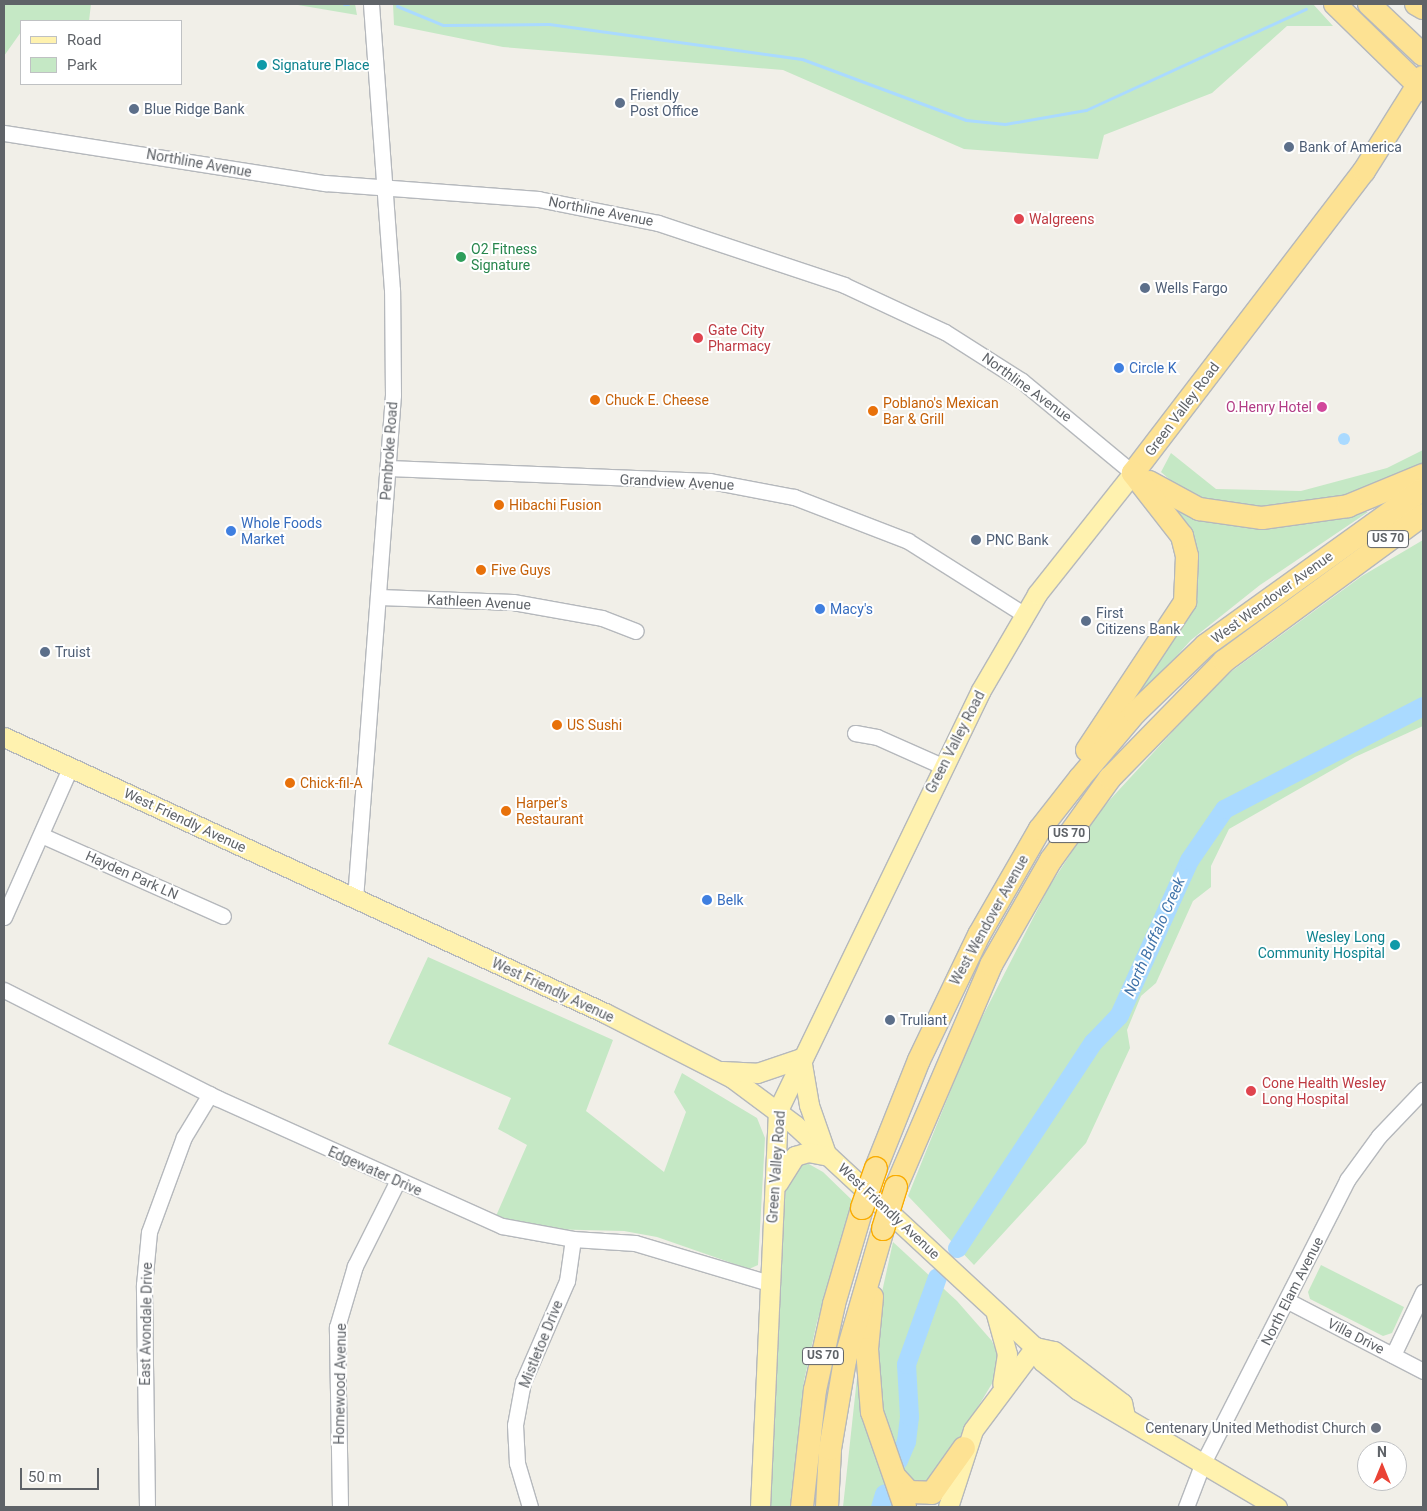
<!DOCTYPE html>
<style>
body{margin:0}
#map{position:relative;width:1427px;height:1511px;overflow:hidden;background:#f1efe8;font-family:Roboto,sans-serif}
div>[style]{position:absolute}
[style*='--x']{left:calc(var(--x)*1px);top:calc(var(--y)*1px);width:calc(var(--w)*1px);rotate:calc(var(--a)*1deg)}
.green>*{inset:0;background:#c5e8c5}
.water>*{inset:0;background:#aadaff}
.round{border-radius:50%}
.stream>*{height:3px;margin:-1.5px;padding:0 1.5px;transform-origin:1.5px;border-radius:1.5px;background:#aadaff}
.river>*{height:19px;margin:-9.5px;padding:0 9.5px;transform-origin:9.5px;border-radius:9.5px;background:#aadaff}
.roads{filter:drop-shadow(1px 0 #b5b8bc) drop-shadow(-1px 0 #b5b8bc) drop-shadow(0 1px #b5b8bc) drop-shadow(0 -1px #b5b8bc)}
.minor>*{height:15px;margin:-7.5px;padding:0 7.5px;transform-origin:7.5px;border-radius:7.5px;background:#fff}
.major>*{height:19px;margin:-9.5px;padding:0 9.5px;transform-origin:9.5px;border-radius:9.5px;background:#fff2af}
.highway>*{height:22px;margin:-11px;padding:0 11px;transform-origin:11px;border-radius:11px;background:#fde293}
.bridges{filter:drop-shadow(1px 0 #f9ab00) drop-shadow(-1px 0 #f9ab00) drop-shadow(0 1px #f9ab00) drop-shadow(0 -1px #f9ab00)}
.highway-bridge>*{height:22px;margin:-11px;padding:0 11px;transform-origin:11px;border-radius:11px;background:#fde293}
.dots>*{width:14px;height:14px;translate:-50% -50%;box-sizing:border-box;border:2px solid #fff;border-radius:50%}
span{translate:-50% -50%;white-space:nowrap;text-align:center;line-height:1.15;-webkit-text-stroke:4px #fff;paint-order:stroke}
.shield-label span{padding:1px 4px;background:#fff;border:1px solid;border-radius:4px;-webkit-text-stroke-width:0}
.shield-label{font-size:12px;color:#5f6368;font-weight:700}
.culture-label{font-size:14px;color:#0d838f}
.left{translate:0 -50%;text-align:left}
.right{translate:-100% -50%;text-align:right}
.service-label{font-size:14px;color:#4e5e75}
.street-label{font-size:14px;color:#5f6368}
.health-label{font-size:14px;color:#be3a42}
.leisure-label{font-size:14px;color:#27864d}
.shop-label{font-size:14px;color:#366cbe}
.food-label{font-size:14px;color:#c56008}
.hotel-label{font-size:14px;color:#b23c85}
.worship-label{font-size:14px;color:#5b616d}
.water-label{font-size:15px;color:#4174aa;font-style:italic}
.frame{position:absolute;inset:0;border:5px solid #5f6368;pointer-events:none}
.legend{position:absolute;left:20px;top:20px;width:162px;height:65px;box-sizing:border-box;background:#fff;border:1px solid #bfc1c3;margin:0;padding:6px 9px;list-style:none;font-size:15px;color:#5f6368}
.legend li{display:flex;align-items:center;gap:10px;height:25px}
.legend b{width:25px;border:1px solid #bfc1c3}
.north{position:absolute;left:1357px;top:1441px;width:50px;height:50px;box-sizing:border-box;background:#fff;border:1px solid #bfc1c3;border-radius:50%;rotate:0deg;font-size:14px;font-weight:700;line-height:20px;text-align:center;color:#5f6368}
.north::after{content:'';display:block;margin:auto;width:18px;height:22px;background:#ea4335;clip-path:polygon(50% 0,100% 100%,50% 72%,0 100%)}
.scale{position:absolute;left:20px;top:1468px;width:79px;height:22px;box-sizing:border-box;border:2px solid #5f6368;border-top:0;padding-left:6px;font-size:15px;line-height:18px;white-space:nowrap;color:#5f6368;-webkit-text-stroke:4px #fff;paint-order:stroke}
</style>
<div id="map">
<div class="green">
<div style="clip-path:polygon(4px 4px,91px 4px,89px 21px,21px 21px,21px 32px,4px 56px)"></div>
<div style="clip-path:polygon(292px 4px,355px 4px,357px 15px)"></div>
<div style="clip-path:polygon(393px 4px,1313px 4px,1333px 26px,1287px 26px,1212px 93px,1104px 135px,1098px 159px,964px 149px,783px 70px,503px 47px,394px 25px)"></div>
<div style="clip-path:polygon(1423px 450px,1423px 468px,1328px 502px,1248px 508px,1214px 503px,1177px 486px,1161px 472px,1171px 453px,1216px 489px,1301px 491px,1387px 468px)"></div>
<div style="clip-path:polygon(1161px 497px,1195px 511px,1368px 512px,1260px 585px,1191px 640px,1113px 727px,1195px 590px)"></div>
<div style="clip-path:polygon(1423px 540px,1423px 726px,1355px 757px,1229px 829px,1211px 866px,1211px 887px,1193px 901px,1156px 983px,1141px 996px,1127px 1030px,1130px 1048px,1086px 1143px,974px 1265px,908px 1196px,973px 1035px,1049px 887px,1095px 816px,1221px 679px,1362px 576px)"></div>
<div style="clip-path:polygon(428px 957px,613px 1040px,586px 1111px,664px 1172px,686px 1112px,674px 1092px,682px 1073px,757px 1118px,765px 1138px,758px 1265px,749px 1269px,657px 1237px,624px 1231px,544px 1229px,496px 1216px,527px 1145px,498px 1129px,511px 1098px,388px 1044px)"></div>
<div style="clip-path:polygon(807px 1163px,823px 1172px,854px 1202px,817px 1322px,804px 1381px,794px 1507px,768px 1507px,781px 1229px,787px 1183px,800px 1164px)"></div>
<div style="clip-path:polygon(893px 1242px,957px 1301px,992px 1341px,1000px 1360px,996px 1377px,930px 1486px,906px 1481px,879px 1402px,875px 1324px)"></div>
<div style="clip-path:polygon(1321px 1265px,1404px 1307px,1392px 1333px,1383px 1336px,1310px 1299px,1308px 1292px)"></div>
<div style="clip-path:polygon(861px 1341px,899px 1507px,843px 1507px)"></div>
</div>
<div class="water">
<div class="round" style="left:1338px;top:433px;width:12px;height:12px"></div>
</div>
<div class="stream">
<div style="--x:344;--y:4;--w:4;--a:0"></div>
<div style="--x:397;--y:6;--w:50;--a:22.4"></div>
<div style="--x:443;--y:25;--w:106;--a:-0.5"></div>
<div style="--x:549;--y:24;--w:255;--a:7.9"></div>
<div style="--x:802;--y:59;--w:175;--a:20.4"></div>
<div style="--x:966;--y:120;--w:39;--a:6"></div>
<div style="--x:1005;--y:124;--w:82;--a:-9.8"></div>
<div style="--x:1086;--y:110;--w:242;--a:-24.7"></div>
</div>
<div class="river">
<div style="--x:957;--y:1248;--w:247;--a:-56.6"></div>
<div style="--x:1093;--y:1042;--w:37;--a:-46"></div>
<div style="--x:1119;--y:1015;--w:170;--a:-65.7"></div>
<div style="--x:1189;--y:860;--w:62;--a:-55.5"></div>
<div style="--x:1224;--y:809;--w:224;--a:-27.4"></div>
<div style="--x:898;--y:1460;--w:21;--a:-67"></div>
<div style="--x:906;--y:1441;--w:25;--a:-83"></div>
<div style="--x:909;--y:1416;--w:52;--a:-93.3"></div>
<div style="--x:906;--y:1364;--w:92;--a:-70.4"></div>
<div style="--x:880;--y:1507;--w:14;--a:-73"></div>
</div>
<div class="roads">
<div class="minor">
<div style="--x:4;--y:133;--w:325;--a:8.9"></div>
<div style="--x:325;--y:183;--w:214;--a:4.3"></div>
<div style="--x:538;--y:199;--w:122;--a:11.3"></div>
<div style="--x:658;--y:223;--w:196;--a:18.4"></div>
<div style="--x:844;--y:285;--w:111;--a:25"></div>
<div style="--x:945;--y:332;--w:91;--a:32.5"></div>
<div style="--x:1022;--y:381;--w:144;--a:39.7"></div>
<div style="--x:388;--y:468;--w:322;--a:2.3"></div>
<div style="--x:710;--y:481;--w:86;--a:10.8"></div>
<div style="--x:794;--y:497;--w:122;--a:21.1"></div>
<div style="--x:908;--y:541;--w:138;--a:32.3"></div>
<div style="--x:379;--y:597;--w:134;--a:2.1"></div>
<div style="--x:513;--y:602;--w:90;--a:10.2"></div>
<div style="--x:602;--y:618;--w:36;--a:21"></div>
<div style="--x:855;--y:733;--w:22;--a:10"></div>
<div style="--x:877;--y:737;--w:71;--a:24"></div>
<div style="--x:41;--y:835;--w:199;--a:24"></div>
<div style="--x:355;--y:899;--w:505;--a:-85.69"></div>
<div style="--x:393;--y:395;--w:105;--a:-90.5"></div>
<div style="--x:392;--y:290;--w:287;--a:-94.2"></div>
<div style="--x:4;--y:917;--w:163;--a:-66.1"></div>
<div style="--x:4;--y:990;--w:239;--a:26.9"></div>
<div style="--x:217;--y:1098;--w:312;--a:24.2"></div>
<div style="--x:502;--y:1226;--w:72;--a:10.4"></div>
<div style="--x:573;--y:1239;--w:62;--a:3.7"></div>
<div style="--x:635;--y:1243;--w:140;--a:16.6"></div>
<div style="--x:1288;--y:1301;--w:152;--a:27.4"></div>
<div style="--x:1393;--y:1355;--w:70;--a:-64.5"></div>
<div style="--x:147;--y:1507;--w:222;--a:-90.8"></div>
<div style="--x:144;--y:1285;--w:53;--a:-84.6"></div>
<div style="--x:149;--y:1232;--w:101;--a:-69.8"></div>
<div style="--x:184;--y:1137;--w:50;--a:-58.8"></div>
<div style="--x:340;--y:1507;--w:180;--a:-91"></div>
<div style="--x:337;--y:1327;--w:64;--a:-73.6"></div>
<div style="--x:355;--y:1266;--w:94;--a:-63.4"></div>
<div style="--x:530;--y:1507;--w:46;--a:-106.5"></div>
<div style="--x:517;--y:1463;--w:38;--a:-93"></div>
<div style="--x:515;--y:1425;--w:44;--a:-79.5"></div>
<div style="--x:523;--y:1382;--w:110;--a:-66.5"></div>
<div style="--x:567;--y:1281;--w:42;--a:-81.9"></div>
<div style="--x:1186;--y:1507;--w:45;--a:-69.1"></div>
<div style="--x:1202;--y:1465;--w:320;--a:-63"></div>
<div style="--x:1347;--y:1180;--w:54;--a:-54"></div>
<div style="--x:1379;--y:1136;--w:64;--a:-46.3"></div>
</div>
<div class="major">
<div style="--x:4;--y:737;--w:661;--a:24.67"></div>
<div style="--x:605;--y:1013;--w:143;--a:27.1"></div>
<div style="--x:732;--y:1078;--w:79;--a:36.7"></div>
<div style="--x:795;--y:1125;--w:327;--a:42.8"></div>
<div style="--x:1035;--y:1347;--w:16;--a:63"></div>
<div style="--x:1042;--y:1361;--w:46;--a:38.9"></div>
<div style="--x:1078;--y:1390;--w:231;--a:30.5"></div>
<div style="--x:801;--y:1058;--w:48;--a:80.3"></div>
<div style="--x:809;--y:1105;--w:49;--a:70.8"></div>
<div style="--x:722;--y:1071;--w:35;--a:3"></div>
<div style="--x:757;--y:1073;--w:46;--a:-18.8"></div>
<div style="--x:778;--y:1183;--w:32;--a:-58"></div>
<div style="--x:795;--y:1156;--w:14;--a:-17"></div>
<div style="--x:808;--y:1152;--w:21;--a:11"></div>
<div style="--x:996;--y:1314;--w:41;--a:74.6"></div>
<div style="--x:1007;--y:1354;--w:30;--a:99"></div>
<div style="--x:1035;--y:1347;--w:19;--a:12"></div>
<div style="--x:1054;--y:1351;--w:86;--a:37.4"></div>
<div style="--x:1122;--y:1403;--w:13;--a:77"></div>
<div style="--x:760;--y:1507;--w:397;--a:-87.4"></div>
<div style="--x:778;--y:1110;--w:466;--a:-64.2"></div>
<div style="--x:981;--y:690;--w:111;--a:-59.7"></div>
<div style="--x:1037;--y:594;--w:154;--a:-51.6"></div>
<div style="--x:948;--y:1507;--w:81;--a:-72"></div>
<div style="--x:973;--y:1430;--w:104;--a:-53.2"></div>
</div>
<div class="highway">
<div style="--x:1335;--y:4;--w:123;--a:44.3"></div>
<div style="--x:1369;--y:4;--w:74;--a:43.4"></div>
<div style="--x:1416;--y:4;--w:8;--a:30"></div>
<div style="--x:1133;--y:473;--w:380;--a:-52.6"></div>
<div style="--x:1364;--y:171;--w:111;--a:-57.9"></div>
<div style="--x:1149;--y:482;--w:57;--a:28.4"></div>
<div style="--x:1199;--y:509;--w:64;--a:8.1"></div>
<div style="--x:1262;--y:518;--w:87;--a:-7.9"></div>
<div style="--x:1348;--y:506;--w:81;--a:-22.5"></div>
<div style="--x:1087;--y:750;--w:178;--a:-56.5"></div>
<div style="--x:1185;--y:602;--w:46;--a:-87.5"></div>
<div style="--x:1187;--y:556;--w:21;--a:-104"></div>
<div style="--x:1182;--y:536;--w:80;--a:-127.9"></div>
<div style="--x:876;--y:1168;--w:116;--a:-68.3"></div>
<div style="--x:919;--y:1060;--w:139;--a:-64.4"></div>
<div style="--x:979;--y:935;--w:122;--a:-60.1"></div>
<div style="--x:1040;--y:829;--w:65;--a:-51.9"></div>
<div style="--x:1080;--y:778;--w:85;--a:-49.8"></div>
<div style="--x:1135;--y:713;--w:98;--a:-43.8"></div>
<div style="--x:1206;--y:645;--w:267;--a:-35.7"></div>
<div style="--x:896;--y:1187;--w:241;--a:-66.8"></div>
<div style="--x:991;--y:965;--w:121;--a:-60.3"></div>
<div style="--x:1051;--y:860;--w:101;--a:-54.3"></div>
<div style="--x:1110;--y:778;--w:163;--a:-45.7"></div>
<div style="--x:1224;--y:661;--w:247;--a:-36.3"></div>
<div style="--x:872;--y:1297;--w:52;--a:95.5"></div>
<div style="--x:867;--y:1349;--w:63;--a:85.5"></div>
<div style="--x:872;--y:1412;--w:101;--a:70.8"></div>
<div style="--x:896;--y:1478;--w:19;--a:47"></div>
<div style="--x:909;--y:1492;--w:23;--a:2"></div>
<div style="--x:932;--y:1493;--w:55;--a:-54.6"></div>
<div style="--x:802;--y:1507;--w:118;--a:-83.7"></div>
<div style="--x:815;--y:1390;--w:88;--a:-77.5"></div>
<div style="--x:834;--y:1304;--w:100;--a:-73.7"></div>
<div style="--x:827;--y:1507;--w:58;--a:-87"></div>
<div style="--x:830;--y:1449;--w:90;--a:-80.4"></div>
<div style="--x:845;--y:1360;--w:136;--a:-73.8"></div>
</div>
</div>
<div class="bridges">
<div class="highway-bridge">
<div style="--x:862;--y:1208;--w:42;--a:-70.7"></div>
<div style="--x:883;--y:1229;--w:44;--a:-72.8"></div>
</div>
</div>
<div class="dots">
<div style="left:262px;top:65px;background:#0f9aa8"></div>
<div style="left:620px;top:103px;background:#5c6f8a"></div>
<div style="left:134px;top:109px;background:#5c6f8a"></div>
<div style="left:1289px;top:147px;background:#5c6f8a"></div>
<div style="left:1019px;top:219px;background:#e0444e"></div>
<div style="left:461px;top:257px;background:#2e9e5b"></div>
<div style="left:1145px;top:288px;background:#5c6f8a"></div>
<div style="left:698px;top:338px;background:#e0444e"></div>
<div style="left:1119px;top:368px;background:#3f7fe0"></div>
<div style="left:595px;top:400px;background:#e8710a"></div>
<div style="left:1322px;top:407px;background:#d1479c"></div>
<div style="left:873px;top:411px;background:#e8710a"></div>
<div style="left:499px;top:505px;background:#e8710a"></div>
<div style="left:231px;top:531px;background:#3f7fe0"></div>
<div style="left:976px;top:540px;background:#5c6f8a"></div>
<div style="left:481px;top:570px;background:#e8710a"></div>
<div style="left:820px;top:609px;background:#3f7fe0"></div>
<div style="left:1086px;top:621px;background:#5c6f8a"></div>
<div style="left:45px;top:652px;background:#5c6f8a"></div>
<div style="left:557px;top:725px;background:#e8710a"></div>
<div style="left:290px;top:783px;background:#e8710a"></div>
<div style="left:506px;top:811px;background:#e8710a"></div>
<div style="left:707px;top:900px;background:#3f7fe0"></div>
<div style="left:1395px;top:945px;background:#0f9aa8"></div>
<div style="left:890px;top:1020px;background:#5c6f8a"></div>
<div style="left:1251px;top:1091px;background:#e0444e"></div>
<div style="left:1376px;top:1428px;background:#6b7280"></div>
</div>
<div class="shield-label">
<span style="left:1388px;top:539px">US 70</span>
<span style="left:1069px;top:834px">US 70</span>
<span style="left:823px;top:1356px">US 70</span>
</div>
<div class="culture-label">
<span class="left" style="left:272px;top:65px">Signature Place</span>
<span class="right" style="left:1385px;top:945px">Wesley Long<br>Community Hospital</span>
</div>
<div class="service-label">
<span class="left" style="left:630px;top:103px">Friendly<br>Post Office</span>
<span class="left" style="left:144px;top:109px">Blue Ridge Bank</span>
<span class="left" style="left:1299px;top:147px">Bank of America</span>
<span class="left" style="left:1155px;top:288px">Wells Fargo</span>
<span class="left" style="left:986px;top:540px">PNC Bank</span>
<span class="left" style="left:1096px;top:621px">First<br>Citizens Bank</span>
<span class="left" style="left:55px;top:652px">Truist</span>
<span class="left" style="left:900px;top:1020px">Truliant</span>
</div>
<div class="street-label">
<span style="left:199px;top:163px;rotate:10deg">Northline Avenue</span>
<span style="left:601px;top:211px;rotate:11deg">Northline Avenue</span>
<span style="left:1027px;top:387px;rotate:36deg">Northline Avenue</span>
<span style="left:1182px;top:409px;rotate:-53deg">Green Valley Road</span>
<span style="left:389px;top:451px;rotate:-86deg">Pembroke Road</span>
<span style="left:677px;top:482px;rotate:3deg">Grandview Avenue</span>
<span style="left:1272px;top:597px;rotate:-36deg">West Wendover Avenue</span>
<span style="left:479px;top:602px;rotate:3deg">Kathleen Avenue</span>
<span style="left:955px;top:742px;rotate:-63deg">Green Valley Road</span>
<span style="left:185px;top:820px;rotate:25deg">West Friendly Avenue</span>
<span style="left:132px;top:875px;rotate:24deg">Hayden Park LN</span>
<span style="left:989px;top:920px;rotate:-61deg">West Wendover Avenue</span>
<span style="left:553px;top:990px;rotate:25deg">West Friendly Avenue</span>
<span style="left:776px;top:1167px;rotate:-86deg">Green Valley Road</span>
<span style="left:375px;top:1171px;rotate:24deg">Edgewater Drive</span>
<span style="left:889px;top:1211px;rotate:43deg">West Friendly Avenue</span>
<span style="left:1292px;top:1291px;rotate:-63deg">North Elam Avenue</span>
<span style="left:146px;top:1324px;rotate:-89deg">East Avondale Drive</span>
<span style="left:1356px;top:1336px;rotate:27deg">Villa Drive</span>
<span style="left:541px;top:1344px;rotate:-68deg">Mistletoe Drive</span>
<span style="left:340px;top:1384px;rotate:-89deg">Homewood Avenue</span>
</div>
<div class="health-label">
<span class="left" style="left:1029px;top:219px">Walgreens</span>
<span class="left" style="left:708px;top:338px">Gate City<br>Pharmacy</span>
<span class="left" style="left:1262px;top:1091px">Cone Health Wesley<br>Long Hospital</span>
</div>
<div class="leisure-label">
<span class="left" style="left:471px;top:257px">O2 Fitness<br>Signature</span>
</div>
<div class="shop-label">
<span class="left" style="left:1129px;top:368px">Circle K</span>
<span class="left" style="left:241px;top:531px">Whole Foods<br>Market</span>
<span class="left" style="left:830px;top:609px">Macy's</span>
<span class="left" style="left:717px;top:900px">Belk</span>
</div>
<div class="food-label">
<span class="left" style="left:605px;top:400px">Chuck E. Cheese</span>
<span class="left" style="left:883px;top:411px">Poblano's Mexican<br>Bar &amp; Grill</span>
<span class="left" style="left:509px;top:505px">Hibachi Fusion</span>
<span class="left" style="left:491px;top:570px">Five Guys</span>
<span class="left" style="left:567px;top:725px">US Sushi</span>
<span class="left" style="left:300px;top:783px">Chick-fil-A</span>
<span class="left" style="left:516px;top:811px">Harper's<br>Restaurant</span>
</div>
<div class="hotel-label">
<span class="right" style="left:1312px;top:407px">O.Henry Hotel</span>
</div>
<div class="worship-label">
<span class="right" style="left:1366px;top:1428px">Centenary United Methodist Church</span>
</div>
<div class="water-label">
<span style="left:1155px;top:937px;rotate:-66deg">North Buffalo Creek</span>
</div>
<div class="frame"></div>
<ul class="legend">
<li><b style="height:6px;background:#fff2af"></b>Road</li>
<li><b style="height:14px;background:#c5e8c5"></b>Park</li>
</ul>
<div class="north">N</div>
<div class="scale">50 m</div>
</div>
